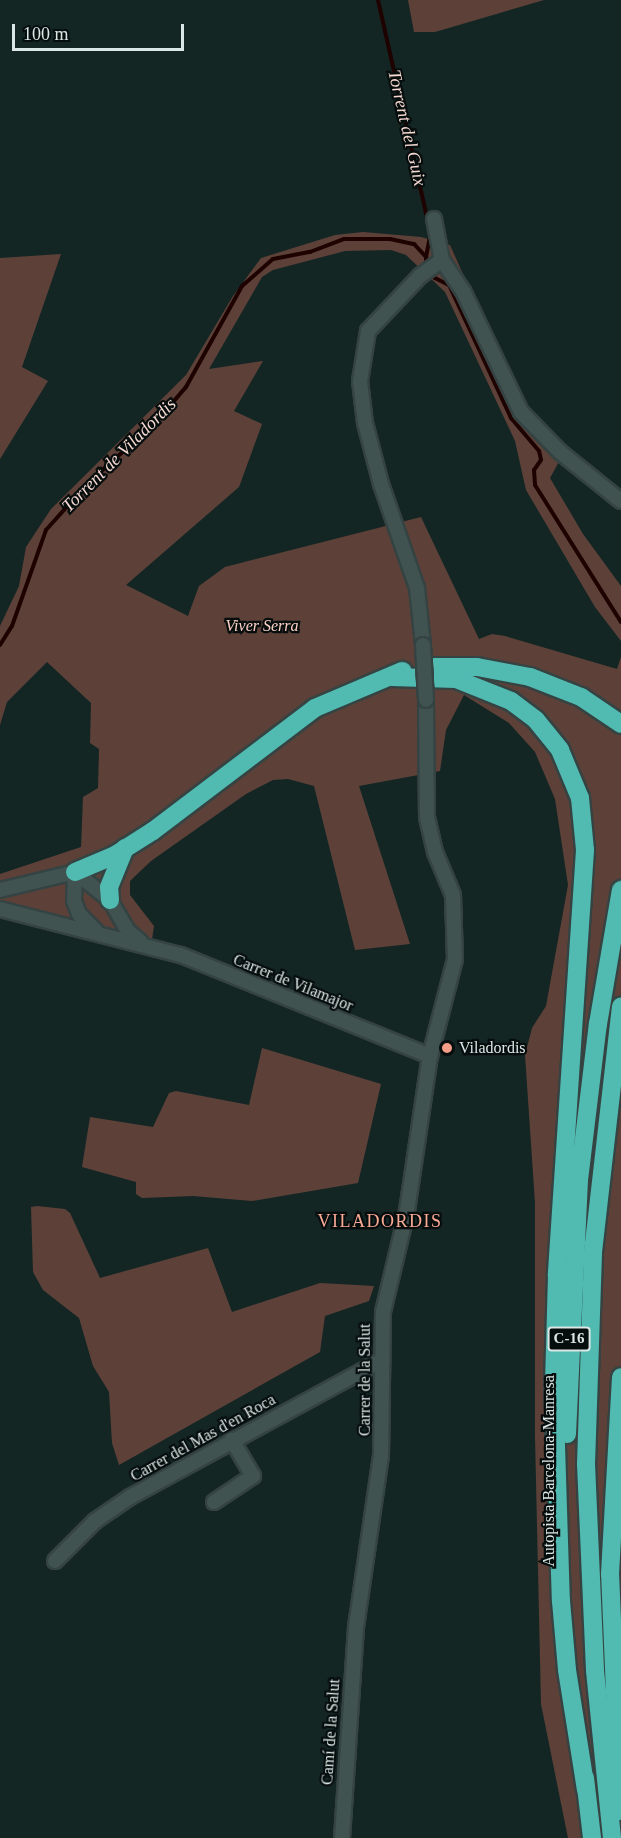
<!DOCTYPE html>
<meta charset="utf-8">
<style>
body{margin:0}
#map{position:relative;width:621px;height:1838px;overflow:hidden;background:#142624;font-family:Georgia,serif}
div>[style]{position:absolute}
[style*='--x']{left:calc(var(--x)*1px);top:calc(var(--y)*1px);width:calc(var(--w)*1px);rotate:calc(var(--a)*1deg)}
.green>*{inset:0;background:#5d4139}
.stream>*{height:4px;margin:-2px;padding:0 2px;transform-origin:2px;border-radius:2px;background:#1d0200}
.roads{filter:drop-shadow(2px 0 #354342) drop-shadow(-2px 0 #354342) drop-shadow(0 2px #354342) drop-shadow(0 -2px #354342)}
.minor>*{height:14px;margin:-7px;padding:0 7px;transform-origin:7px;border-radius:7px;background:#405351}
.highway>*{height:18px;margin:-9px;padding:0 9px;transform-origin:9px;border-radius:9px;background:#51bbb2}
.bridges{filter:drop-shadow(2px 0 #354342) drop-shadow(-2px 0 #354342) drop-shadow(0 2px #354342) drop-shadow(0 -2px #354342)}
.minor-bridge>*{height:14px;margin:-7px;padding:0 7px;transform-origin:7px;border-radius:7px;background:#405351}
.dots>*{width:16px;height:16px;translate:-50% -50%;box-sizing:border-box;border:3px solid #060d0d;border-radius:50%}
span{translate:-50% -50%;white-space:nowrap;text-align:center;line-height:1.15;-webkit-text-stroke:4.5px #060d0d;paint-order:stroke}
.shield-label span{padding:2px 4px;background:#060d0d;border:2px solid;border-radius:4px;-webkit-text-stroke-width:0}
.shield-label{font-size:15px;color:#dbe7e5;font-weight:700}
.park-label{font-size:16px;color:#fbd0c5;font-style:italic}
.street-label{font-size:16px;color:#dbe7e5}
.poi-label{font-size:16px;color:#dbe7e5}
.left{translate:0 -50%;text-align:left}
.water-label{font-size:18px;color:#f6d9d2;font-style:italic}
.neighbourhood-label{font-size:18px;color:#faaa95;letter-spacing:1.5px}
.scale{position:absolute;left:12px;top:24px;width:172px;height:27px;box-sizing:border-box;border:3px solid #dbe7e5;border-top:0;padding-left:8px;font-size:18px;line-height:21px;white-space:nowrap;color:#dbe7e5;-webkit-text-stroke:4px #060d0d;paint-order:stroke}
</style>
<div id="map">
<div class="green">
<div style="clip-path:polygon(408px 0,544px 0,435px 32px,414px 32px)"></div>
<div style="clip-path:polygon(363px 232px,421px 237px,450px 245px,524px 411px,567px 447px,550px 478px,583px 534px,621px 586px,621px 641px,595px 607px,526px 490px,515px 441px,445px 292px,406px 255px,391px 250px,345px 251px,273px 270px,262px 277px,209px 369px,263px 361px,234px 411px,262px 424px,239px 487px,126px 585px,188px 616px,199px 586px,225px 567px,421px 517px,479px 639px,492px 634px,505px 636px,617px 669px,621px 657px,621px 1838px,568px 1838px,541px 1704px,535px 1436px,535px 1203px,525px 1055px,532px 1028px,546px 1006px,568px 885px,555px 799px,535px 752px,509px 723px,464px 695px,446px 730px,440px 771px,359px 786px,410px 944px,355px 950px,314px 786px,288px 779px,273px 780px,246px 794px,151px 861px,130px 881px,130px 895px,154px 926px,150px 953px,0 914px,0 874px,81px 847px,83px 797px,98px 788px,99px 749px,90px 743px,91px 703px,47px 662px,7px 702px,0 725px,0 626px,19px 586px,26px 547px,51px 509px,186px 375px,233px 296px,261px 258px,335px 235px)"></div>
<div style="clip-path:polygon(61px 254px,22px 367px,48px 381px,0 459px,0 258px)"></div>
<div style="clip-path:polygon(262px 1048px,381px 1084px,358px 1183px,252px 1201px,193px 1196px,142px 1198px,136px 1194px,136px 1182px,82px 1167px,90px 1117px,153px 1127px,169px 1093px,176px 1091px,249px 1105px)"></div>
<div style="clip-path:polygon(37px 1206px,65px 1209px,70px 1213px,100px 1278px,208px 1248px,232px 1312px,320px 1283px,374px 1286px,369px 1301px,325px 1316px,320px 1352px,119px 1465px,112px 1443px,109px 1392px,93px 1366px,79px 1318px,43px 1290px,33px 1272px,31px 1207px)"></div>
</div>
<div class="stream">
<div style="--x:378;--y:0;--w:227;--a:77.3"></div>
<div style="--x:426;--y:257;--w:25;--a:-79"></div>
<div style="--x:0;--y:645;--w:22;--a:-58"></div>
<div style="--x:12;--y:626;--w:102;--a:-70.5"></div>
<div style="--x:46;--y:530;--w:64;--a:-48.1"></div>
<div style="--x:89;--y:482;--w:89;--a:-41.8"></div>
<div style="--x:155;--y:423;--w:48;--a:-49.3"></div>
<div style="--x:186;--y:387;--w:115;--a:-61"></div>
<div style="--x:242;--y:286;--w:41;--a:-41.1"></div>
<div style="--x:273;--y:259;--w:38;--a:-11"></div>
<div style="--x:310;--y:252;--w:36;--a:-21"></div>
<div style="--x:344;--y:239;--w:46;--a:0"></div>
<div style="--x:390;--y:239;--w:25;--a:12"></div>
<div style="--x:414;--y:244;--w:18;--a:47"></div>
<div style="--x:426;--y:257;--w:10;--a:90"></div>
<div style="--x:426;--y:267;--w:14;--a:51"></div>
<div style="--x:435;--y:278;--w:16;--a:27"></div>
<div style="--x:449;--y:285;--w:147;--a:65"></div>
<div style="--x:511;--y:418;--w:43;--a:49.7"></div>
<div style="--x:539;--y:451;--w:9;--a:77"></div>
<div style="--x:541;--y:460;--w:12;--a:125"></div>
<div style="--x:534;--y:470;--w:15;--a:86"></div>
<div style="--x:535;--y:485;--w:162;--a:57.9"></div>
</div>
<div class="roads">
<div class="minor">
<div style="--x:434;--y:219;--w:42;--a:79"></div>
<div style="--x:442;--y:260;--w:37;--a:56"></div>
<div style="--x:463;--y:291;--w:134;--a:64.4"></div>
<div style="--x:521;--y:412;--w:56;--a:45.7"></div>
<div style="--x:560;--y:452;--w:78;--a:38.8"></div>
<div style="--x:423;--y:645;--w:57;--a:-96"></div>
<div style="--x:417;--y:588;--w:110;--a:-109.1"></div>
<div style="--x:381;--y:484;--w:63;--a:-104.7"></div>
<div style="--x:365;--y:423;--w:42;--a:-96.8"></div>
<div style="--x:360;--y:381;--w:51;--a:-80.9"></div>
<div style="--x:368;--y:331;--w:76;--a:-46.6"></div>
<div style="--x:420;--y:276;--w:27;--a:-36"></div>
<div style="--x:75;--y:872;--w:29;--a:92"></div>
<div style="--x:74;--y:901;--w:14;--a:69"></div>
<div style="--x:79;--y:914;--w:24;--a:45"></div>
<div style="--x:0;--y:890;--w:77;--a:-13.5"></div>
<div style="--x:75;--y:872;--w:45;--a:38.7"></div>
<div style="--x:110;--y:900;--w:36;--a:60"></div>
<div style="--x:128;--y:931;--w:16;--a:40"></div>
<div style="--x:0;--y:909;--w:187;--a:14.3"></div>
<div style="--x:181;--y:955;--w:269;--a:22.1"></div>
<div style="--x:214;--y:1502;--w:47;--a:-33.7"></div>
<div style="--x:253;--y:1476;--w:42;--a:-120.3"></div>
<div style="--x:55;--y:1561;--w:57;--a:-45"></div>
<div style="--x:95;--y:1521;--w:42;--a:-34.4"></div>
<div style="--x:130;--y:1497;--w:285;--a:-28.5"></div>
<div style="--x:342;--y:1838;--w:211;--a:-86.2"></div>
<div style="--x:356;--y:1627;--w:173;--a:-81.7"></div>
<div style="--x:381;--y:1456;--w:144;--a:-89.2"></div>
<div style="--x:383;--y:1312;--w:104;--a:-76.6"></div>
<div style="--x:407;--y:1211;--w:157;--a:-81.6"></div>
<div style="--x:430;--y:1056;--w:100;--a:-75.5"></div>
<div style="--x:455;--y:959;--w:64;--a:-91.8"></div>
<div style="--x:453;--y:895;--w:47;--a:-112.7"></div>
<div style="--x:435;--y:852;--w:36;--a:-103"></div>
<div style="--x:427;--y:817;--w:117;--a:-90.5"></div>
</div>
<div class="highway">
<div style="--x:432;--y:667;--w:45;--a:0"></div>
<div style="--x:477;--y:667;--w:54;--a:10.7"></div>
<div style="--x:530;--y:677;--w:55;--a:21.4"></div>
<div style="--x:581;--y:697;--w:48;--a:34"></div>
<div style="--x:392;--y:677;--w:64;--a:1.8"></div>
<div style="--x:456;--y:679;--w:59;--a:21.8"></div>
<div style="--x:511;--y:701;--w:31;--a:37"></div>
<div style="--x:536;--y:720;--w:38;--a:51"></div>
<div style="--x:560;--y:750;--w:52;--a:67.4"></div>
<div style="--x:580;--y:798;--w:52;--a:84.5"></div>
<div style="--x:585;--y:850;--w:427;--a:93.8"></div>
<div style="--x:557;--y:1276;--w:106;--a:91.6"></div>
<div style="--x:554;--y:1382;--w:219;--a:88.2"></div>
<div style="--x:561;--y:1601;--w:69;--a:85"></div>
<div style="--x:567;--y:1670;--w:121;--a:81"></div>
<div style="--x:75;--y:872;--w:43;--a:-23"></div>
<div style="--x:115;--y:855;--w:45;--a:-32.3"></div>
<div style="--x:153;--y:831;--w:203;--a:-37.2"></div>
<div style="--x:315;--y:708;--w:95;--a:-23"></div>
<div style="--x:110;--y:900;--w:13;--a:-94"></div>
<div style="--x:109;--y:887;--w:42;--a:-67.7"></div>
<div style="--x:567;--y:1434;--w:254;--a:-87.3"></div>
<div style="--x:579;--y:1180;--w:157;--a:-83.1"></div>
<div style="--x:598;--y:1024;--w:136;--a:-80.3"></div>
<div style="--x:585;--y:1778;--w:60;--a:83.3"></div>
<div style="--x:620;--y:1811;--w:237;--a:-92.4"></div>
<div style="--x:610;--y:1574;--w:197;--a:-86.8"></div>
<div style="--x:612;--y:1838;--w:169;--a:-95.8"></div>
<div style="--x:595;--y:1670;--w:206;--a:-92.5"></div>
<div style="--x:586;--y:1464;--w:212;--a:-88.1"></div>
<div style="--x:593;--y:1252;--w:247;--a:-83.5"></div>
</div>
</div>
<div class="bridges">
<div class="minor-bridge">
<div style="--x:423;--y:645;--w:55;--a:86.9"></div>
</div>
</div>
<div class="dots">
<div style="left:447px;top:1048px;background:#f49e88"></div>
</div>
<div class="shield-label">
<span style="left:569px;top:1339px">C-16</span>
</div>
<div class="park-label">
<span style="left:262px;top:626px">Viver Serra</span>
</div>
<div class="street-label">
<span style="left:293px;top:983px;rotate:22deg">Carrer de Vilamajor</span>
<span style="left:365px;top:1380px;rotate:-90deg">Carrer de la Salut</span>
<span style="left:203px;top:1438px;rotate:-29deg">Carrer del Mas d'en Roca</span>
<span style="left:549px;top:1471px;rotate:-90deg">Autopista Barcelona-Manresa</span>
<span style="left:331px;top:1732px;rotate:-86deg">Camí de la Salut</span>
</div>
<div class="poi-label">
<span class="left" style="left:459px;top:1048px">Viladordis</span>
</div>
<div class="water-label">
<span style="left:407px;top:128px;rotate:77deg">Torrent del Guix</span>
<span style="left:119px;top:455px;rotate:-45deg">Torrent de Viladordis</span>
</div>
<div class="neighbourhood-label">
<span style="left:380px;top:1221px">VILADORDIS</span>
</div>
<div class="scale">100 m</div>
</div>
